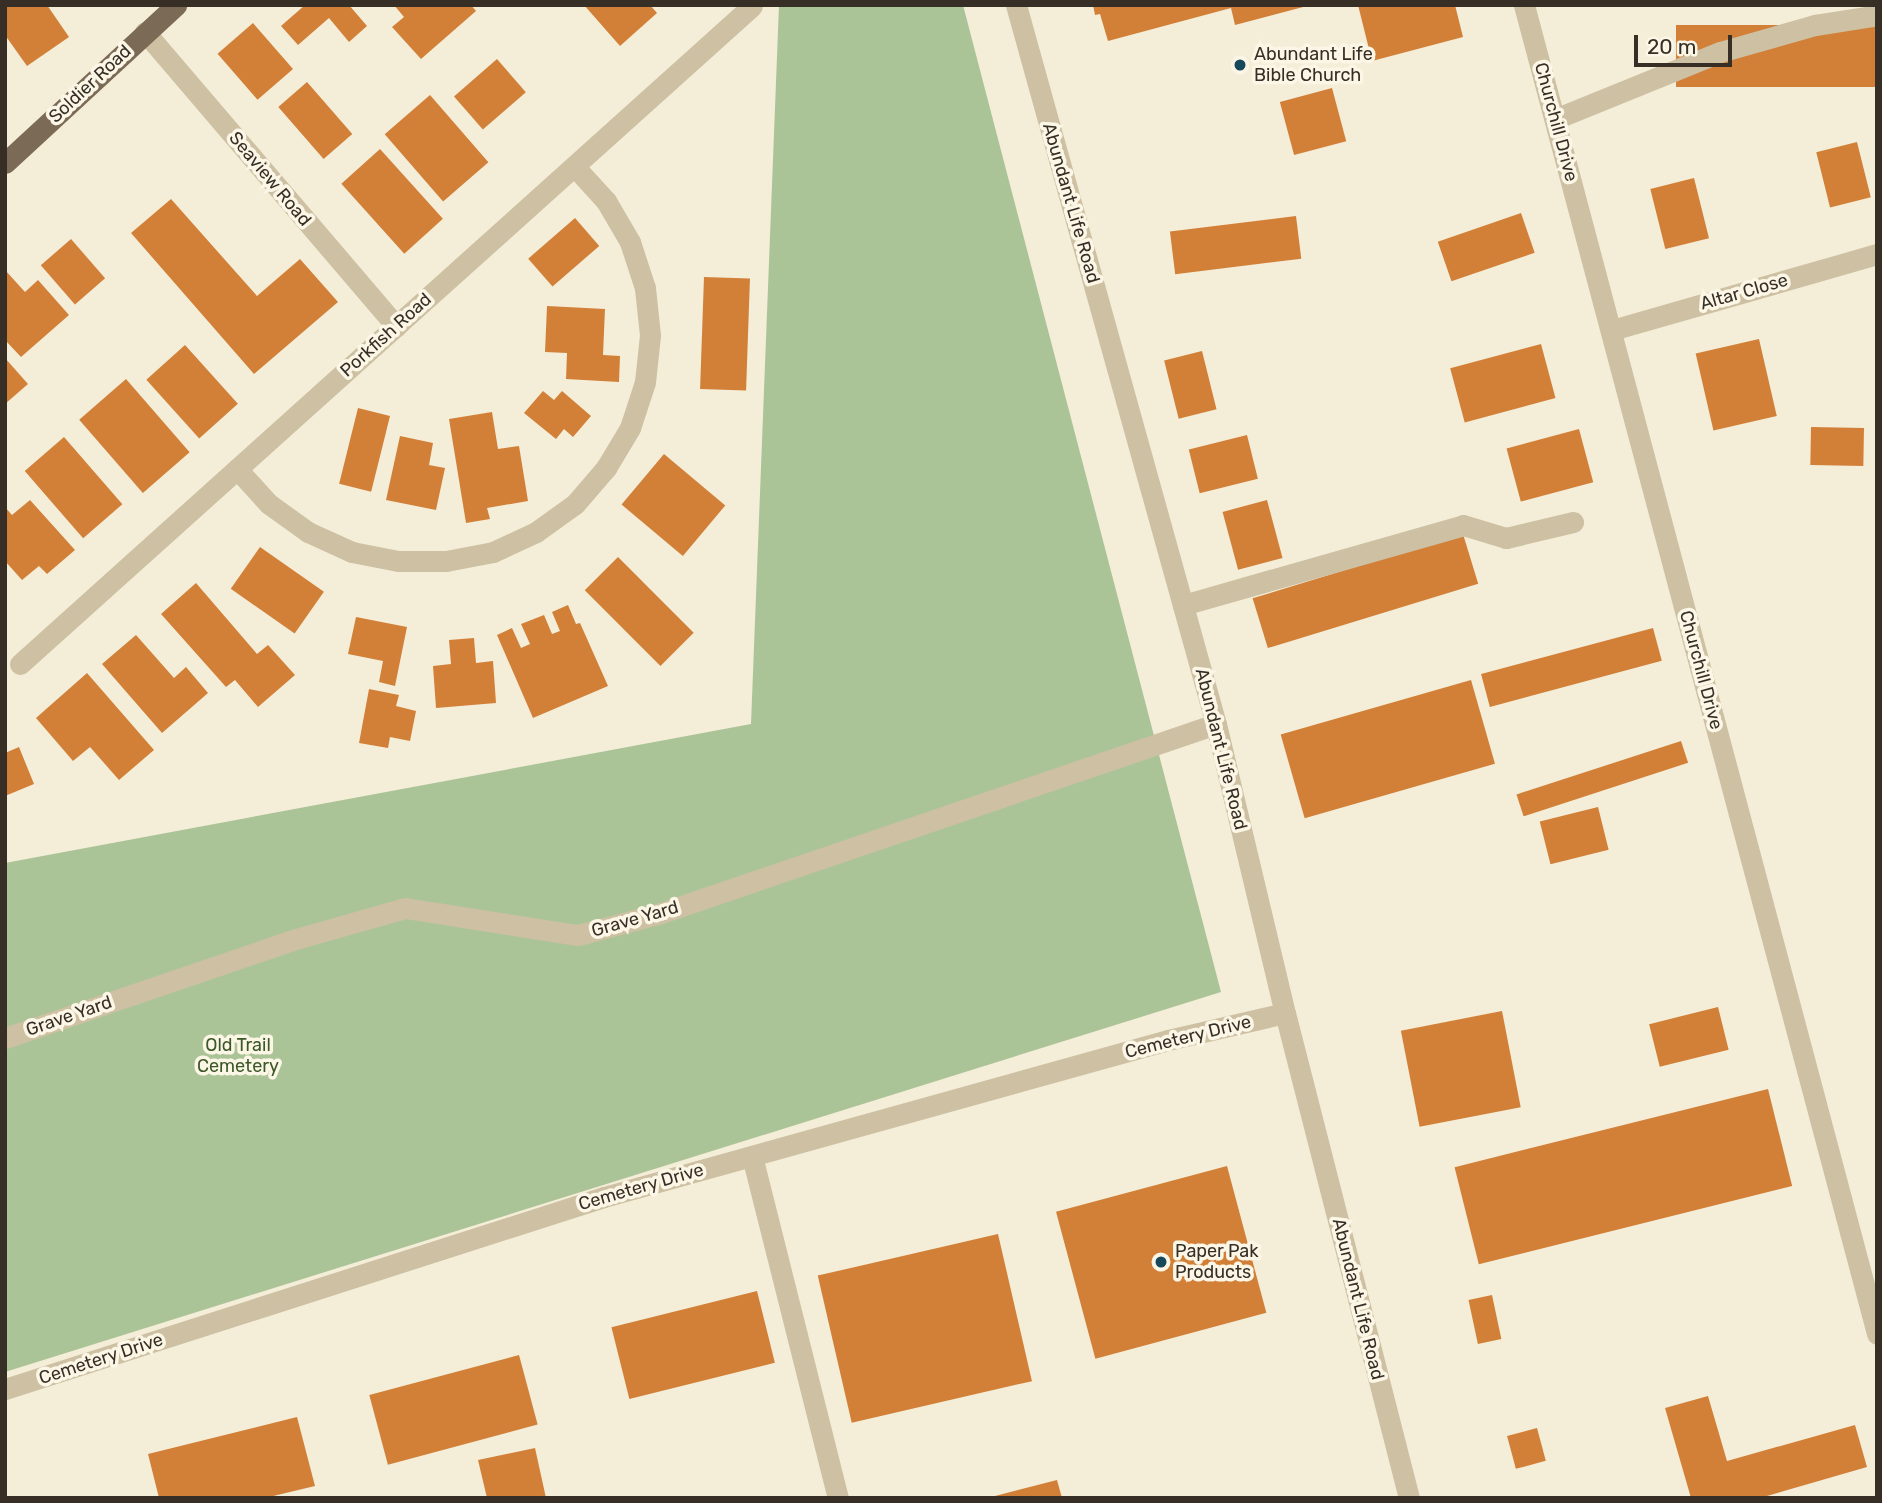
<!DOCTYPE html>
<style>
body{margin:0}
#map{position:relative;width:1882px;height:1503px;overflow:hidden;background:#f4edd8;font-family:Rubik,sans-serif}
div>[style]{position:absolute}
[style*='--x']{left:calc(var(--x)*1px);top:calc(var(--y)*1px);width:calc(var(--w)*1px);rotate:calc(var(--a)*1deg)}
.green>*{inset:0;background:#abc497}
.building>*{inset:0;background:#d28038;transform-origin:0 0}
.minor>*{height:21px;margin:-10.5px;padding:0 10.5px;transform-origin:10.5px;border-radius:10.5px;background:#cdc0a3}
.major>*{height:21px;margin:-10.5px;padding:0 10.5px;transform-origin:10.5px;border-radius:10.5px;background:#7b6a55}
.dots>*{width:19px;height:19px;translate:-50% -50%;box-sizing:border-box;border:4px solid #fbf6e5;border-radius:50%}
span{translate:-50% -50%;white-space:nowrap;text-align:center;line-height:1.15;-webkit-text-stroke:7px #fbf6e5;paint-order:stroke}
.poi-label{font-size:18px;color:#372f26}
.left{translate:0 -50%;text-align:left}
.street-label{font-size:18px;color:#372f26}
.park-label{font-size:18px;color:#3b5827}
.frame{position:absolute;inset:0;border:7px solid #372f26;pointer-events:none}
.scale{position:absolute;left:1634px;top:35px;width:98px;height:32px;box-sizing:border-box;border:4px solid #372f26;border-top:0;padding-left:9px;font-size:21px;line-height:24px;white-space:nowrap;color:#372f26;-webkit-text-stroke:5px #fbf6e5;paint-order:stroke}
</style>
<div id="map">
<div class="green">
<div style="clip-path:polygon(779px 5px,963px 5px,1221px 992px,5px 1372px,5px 863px,751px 724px)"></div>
</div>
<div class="building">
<div style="clip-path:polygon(5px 5px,47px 5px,69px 37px,27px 66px,5px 35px)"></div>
<div style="clip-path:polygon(305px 5px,349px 5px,367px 26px,349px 42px,329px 18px,298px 45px,281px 26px)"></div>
<div style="clip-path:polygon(394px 5px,471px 5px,476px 11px,421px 59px,392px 27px,404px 17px)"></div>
<div style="clip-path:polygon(584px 5px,650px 5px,657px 13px,620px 46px)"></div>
<div style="clip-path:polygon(1093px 5px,1307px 5px,1307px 6px,1235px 25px,1231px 8px,1108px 41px,1100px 14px,1095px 15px)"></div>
<div style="clip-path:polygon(1358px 5px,1455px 5px,1463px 37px,1372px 61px)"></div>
<div style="left:253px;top:23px;width:61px;height:47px;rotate:49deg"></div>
<div style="left:1877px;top:25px;width:62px;height:201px;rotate:90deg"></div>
<div style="left:497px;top:59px;width:44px;height:57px;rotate:49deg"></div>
<div style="left:307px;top:82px;width:69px;height:38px;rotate:49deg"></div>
<div style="left:1332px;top:88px;width:55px;height:54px;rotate:75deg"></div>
<div style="left:430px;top:95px;width:89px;height:60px;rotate:49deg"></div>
<div style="left:1857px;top:142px;width:57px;height:42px;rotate:76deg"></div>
<div style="left:380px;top:149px;width:94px;height:52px;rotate:48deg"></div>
<div style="left:1694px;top:178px;width:62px;height:45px;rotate:76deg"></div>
<div style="clip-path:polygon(171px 199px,257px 296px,300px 259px,338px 302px,254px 374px,131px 233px)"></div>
<div style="left:1521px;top:213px;width:42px;height:88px;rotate:71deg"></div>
<div style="left:1296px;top:216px;width:43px;height:127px;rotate:83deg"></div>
<div style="left:575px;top:218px;width:37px;height:62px;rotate:49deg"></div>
<div style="left:71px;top:239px;width:52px;height:40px;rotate:49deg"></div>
<div style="clip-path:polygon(5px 270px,25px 292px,38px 280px,69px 315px,21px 357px,5px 340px)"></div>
<div style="left:704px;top:277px;width:46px;height:112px;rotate:2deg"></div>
<div style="clip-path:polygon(547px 306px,605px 309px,603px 355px,620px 356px,619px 382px,566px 379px,567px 353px,545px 352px)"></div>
<div style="left:1759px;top:339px;width:79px;height:65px;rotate:77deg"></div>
<div style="left:1541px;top:344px;width:56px;height:94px;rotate:75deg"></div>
<div style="left:185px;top:345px;width:79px;height:52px;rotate:48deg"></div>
<div style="left:1202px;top:351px;width:60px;height:39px;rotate:76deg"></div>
<div style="clip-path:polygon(5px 358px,28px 384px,5px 404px)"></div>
<div style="left:126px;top:379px;width:97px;height:62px;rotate:49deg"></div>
<div style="clip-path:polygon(543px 391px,554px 400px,562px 391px,591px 416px,573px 437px,564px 429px,556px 439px,524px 413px)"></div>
<div style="left:358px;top:408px;width:33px;height:78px;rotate:14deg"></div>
<div style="clip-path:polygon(492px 412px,498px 449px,519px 446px,528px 501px,487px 508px,490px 519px,466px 523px,449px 419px)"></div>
<div style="left:1811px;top:427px;width:53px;height:38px;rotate:1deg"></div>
<div style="left:1579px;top:429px;width:55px;height:75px;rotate:75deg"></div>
<div style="left:1247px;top:435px;width:45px;height:60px;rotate:76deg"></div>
<div style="clip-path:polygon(400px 436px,433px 443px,429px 465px,445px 468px,436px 510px,386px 500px)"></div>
<div style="left:64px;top:437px;width:89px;height:52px;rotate:49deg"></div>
<div style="left:664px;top:454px;width:80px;height:66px;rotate:40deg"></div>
<div style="clip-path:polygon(30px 500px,75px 550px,47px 574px,39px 566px,22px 580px,5px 561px,5px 507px,12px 515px)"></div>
<div style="left:1267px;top:500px;width:60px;height:46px;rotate:75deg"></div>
<div style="left:1463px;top:534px;width:52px;height:220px;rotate:73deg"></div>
<div style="left:260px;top:547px;width:78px;height:51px;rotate:35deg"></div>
<div style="left:618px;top:557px;width:107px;height:47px;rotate:45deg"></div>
<div style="clip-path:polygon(196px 583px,257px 654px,268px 645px,295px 675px,258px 707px,235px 680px,226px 687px,161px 614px)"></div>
<div style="clip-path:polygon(568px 605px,576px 624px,580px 623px,608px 686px,533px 718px,497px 635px,512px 628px,521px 648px,530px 644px,521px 624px,544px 615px,552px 634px,560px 631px,552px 612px)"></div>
<div style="clip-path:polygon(356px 617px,407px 627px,395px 686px,379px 682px,383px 661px,348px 654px)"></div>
<div style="left:1653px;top:628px;width:34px;height:178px;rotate:75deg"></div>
<div style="clip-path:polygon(136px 635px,174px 678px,186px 667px,208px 693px,162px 733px,102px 664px)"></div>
<div style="clip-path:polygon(474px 638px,476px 663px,493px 661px,496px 703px,436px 708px,433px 666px,451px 664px,449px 640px)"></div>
<div style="clip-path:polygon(87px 673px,154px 750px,119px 780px,90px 747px,73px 761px,36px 718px)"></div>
<div style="left:1471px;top:680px;width:87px;height:198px;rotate:74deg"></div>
<div style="clip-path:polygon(369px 689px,399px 695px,396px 706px,416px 711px,410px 741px,390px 737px,388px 748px,359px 743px)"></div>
<div style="left:1681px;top:741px;width:23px;height:173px;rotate:72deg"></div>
<div style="clip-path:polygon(19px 747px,34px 784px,5px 796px,5px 753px)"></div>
<div style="left:1598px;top:807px;width:44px;height:60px;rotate:76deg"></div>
<div style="left:1718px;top:1007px;width:44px;height:71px;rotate:76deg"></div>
<div style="left:1502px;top:1011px;width:98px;height:103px;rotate:79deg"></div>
<div style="left:1768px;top:1089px;width:100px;height:323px;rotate:76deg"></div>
<div style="left:1227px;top:1166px;width:152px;height:177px;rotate:75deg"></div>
<div style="left:998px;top:1234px;width:151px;height:185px;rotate:77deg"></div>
<div style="left:757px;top:1291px;width:74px;height:150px;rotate:76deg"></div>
<div style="left:1492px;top:1295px;width:45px;height:24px;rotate:78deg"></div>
<div style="left:519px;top:1355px;width:72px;height:155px;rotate:75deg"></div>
<div style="clip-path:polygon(1708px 1396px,1727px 1461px,1855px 1425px,1867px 1467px,1760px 1498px,1691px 1498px,1665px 1408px)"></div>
<div style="clip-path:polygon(297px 1417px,315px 1486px,265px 1498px,159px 1498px,148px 1454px)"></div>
<div style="left:1537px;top:1428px;width:34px;height:31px;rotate:75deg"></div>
<div style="clip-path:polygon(535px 1448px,546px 1498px,487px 1498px,478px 1460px)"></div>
<div style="clip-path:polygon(1057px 1480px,1062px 1498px,996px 1498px,995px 1496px)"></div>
</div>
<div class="minor">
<div style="--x:1016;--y:5;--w:746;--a:74.46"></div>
<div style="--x:1216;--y:724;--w:297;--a:76.6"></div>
<div style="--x:1285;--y:1013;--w:501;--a:75.66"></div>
<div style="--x:1524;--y:5;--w:1375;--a:75.12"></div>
<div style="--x:145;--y:32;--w:387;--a:49.5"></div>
<div style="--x:1555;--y:119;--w:178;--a:-22.1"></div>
<div style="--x:1720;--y:52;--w:99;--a:-15.9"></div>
<div style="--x:1815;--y:25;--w:59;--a:-8.8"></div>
<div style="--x:1612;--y:330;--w:276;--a:-16"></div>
<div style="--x:237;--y:469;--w:47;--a:47.6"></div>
<div style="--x:269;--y:504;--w:48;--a:35.7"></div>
<div style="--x:308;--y:532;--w:48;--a:24.4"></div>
<div style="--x:352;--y:552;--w:47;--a:11.1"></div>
<div style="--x:398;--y:561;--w:48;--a:0"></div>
<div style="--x:446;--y:561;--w:48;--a:-10.8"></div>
<div style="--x:493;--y:552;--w:47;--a:-24.9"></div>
<div style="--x:536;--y:532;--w:48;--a:-35.7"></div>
<div style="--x:575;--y:504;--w:48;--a:-49.3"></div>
<div style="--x:606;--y:468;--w:47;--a:-59"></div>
<div style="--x:630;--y:428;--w:48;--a:-71.9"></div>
<div style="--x:645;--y:382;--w:47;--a:-83.9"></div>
<div style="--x:650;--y:335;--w:47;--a:-96.1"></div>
<div style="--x:645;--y:288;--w:48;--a:-108.1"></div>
<div style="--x:630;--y:242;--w:48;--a:-120.3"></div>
<div style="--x:606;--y:201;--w:47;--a:-132.4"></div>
<div style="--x:1183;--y:605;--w:291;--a:-15.9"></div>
<div style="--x:1463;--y:525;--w:45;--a:16.8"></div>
<div style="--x:1506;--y:538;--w:69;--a:-13.4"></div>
<div style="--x:20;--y:664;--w:984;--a:-41.95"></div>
<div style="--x:5;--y:1038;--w:307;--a:-18.8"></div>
<div style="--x:296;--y:939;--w:113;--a:-15.9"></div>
<div style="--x:405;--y:908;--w:175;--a:8.9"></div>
<div style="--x:578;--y:935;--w:86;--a:-14.8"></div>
<div style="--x:661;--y:913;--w:586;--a:-18.81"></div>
<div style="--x:752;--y:1156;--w:353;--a:75.9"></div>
<div style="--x:5;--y:1389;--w:629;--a:-17.77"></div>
<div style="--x:604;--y:1197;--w:585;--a:-15.56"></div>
<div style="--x:1168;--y:1040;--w:120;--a:-13"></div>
</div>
<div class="major">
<div style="--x:5;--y:163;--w:233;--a:-42.7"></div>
</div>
<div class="dots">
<div style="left:1240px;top:65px;background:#17495d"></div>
<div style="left:1161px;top:1262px;background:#17495d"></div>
</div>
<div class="poi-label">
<span class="left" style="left:1254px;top:65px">Abundant Life<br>Bible Church</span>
<span class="left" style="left:1175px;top:1262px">Paper Pak<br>Products</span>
</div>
<div class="street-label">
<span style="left:90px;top:84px;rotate:-43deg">Soldier Road</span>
<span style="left:1556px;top:122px;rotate:75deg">Churchill Drive</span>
<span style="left:270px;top:179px;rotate:50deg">Seaview Road</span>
<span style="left:1071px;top:203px;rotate:74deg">Abundant Life Road</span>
<span style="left:1744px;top:292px;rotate:-16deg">Altar Close</span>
<span style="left:386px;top:335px;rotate:-42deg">Porkfish Road</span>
<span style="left:1701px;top:670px;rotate:75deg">Churchill Drive</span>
<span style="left:1221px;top:749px;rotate:76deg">Abundant Life Road</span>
<span style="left:635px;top:919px;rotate:-16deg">Grave Yard</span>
<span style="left:69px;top:1016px;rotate:-19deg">Grave Yard</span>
<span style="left:1188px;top:1037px;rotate:-14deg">Cemetery Drive</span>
<span style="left:641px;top:1187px;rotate:-16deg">Cemetery Drive</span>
<span style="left:1358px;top:1299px;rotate:76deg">Abundant Life Road</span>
<span style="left:101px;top:1359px;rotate:-18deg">Cemetery Drive</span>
</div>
<div class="park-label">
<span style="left:238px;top:1056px">Old Trail<br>Cemetery</span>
</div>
<div class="frame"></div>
<div class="scale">20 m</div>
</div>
